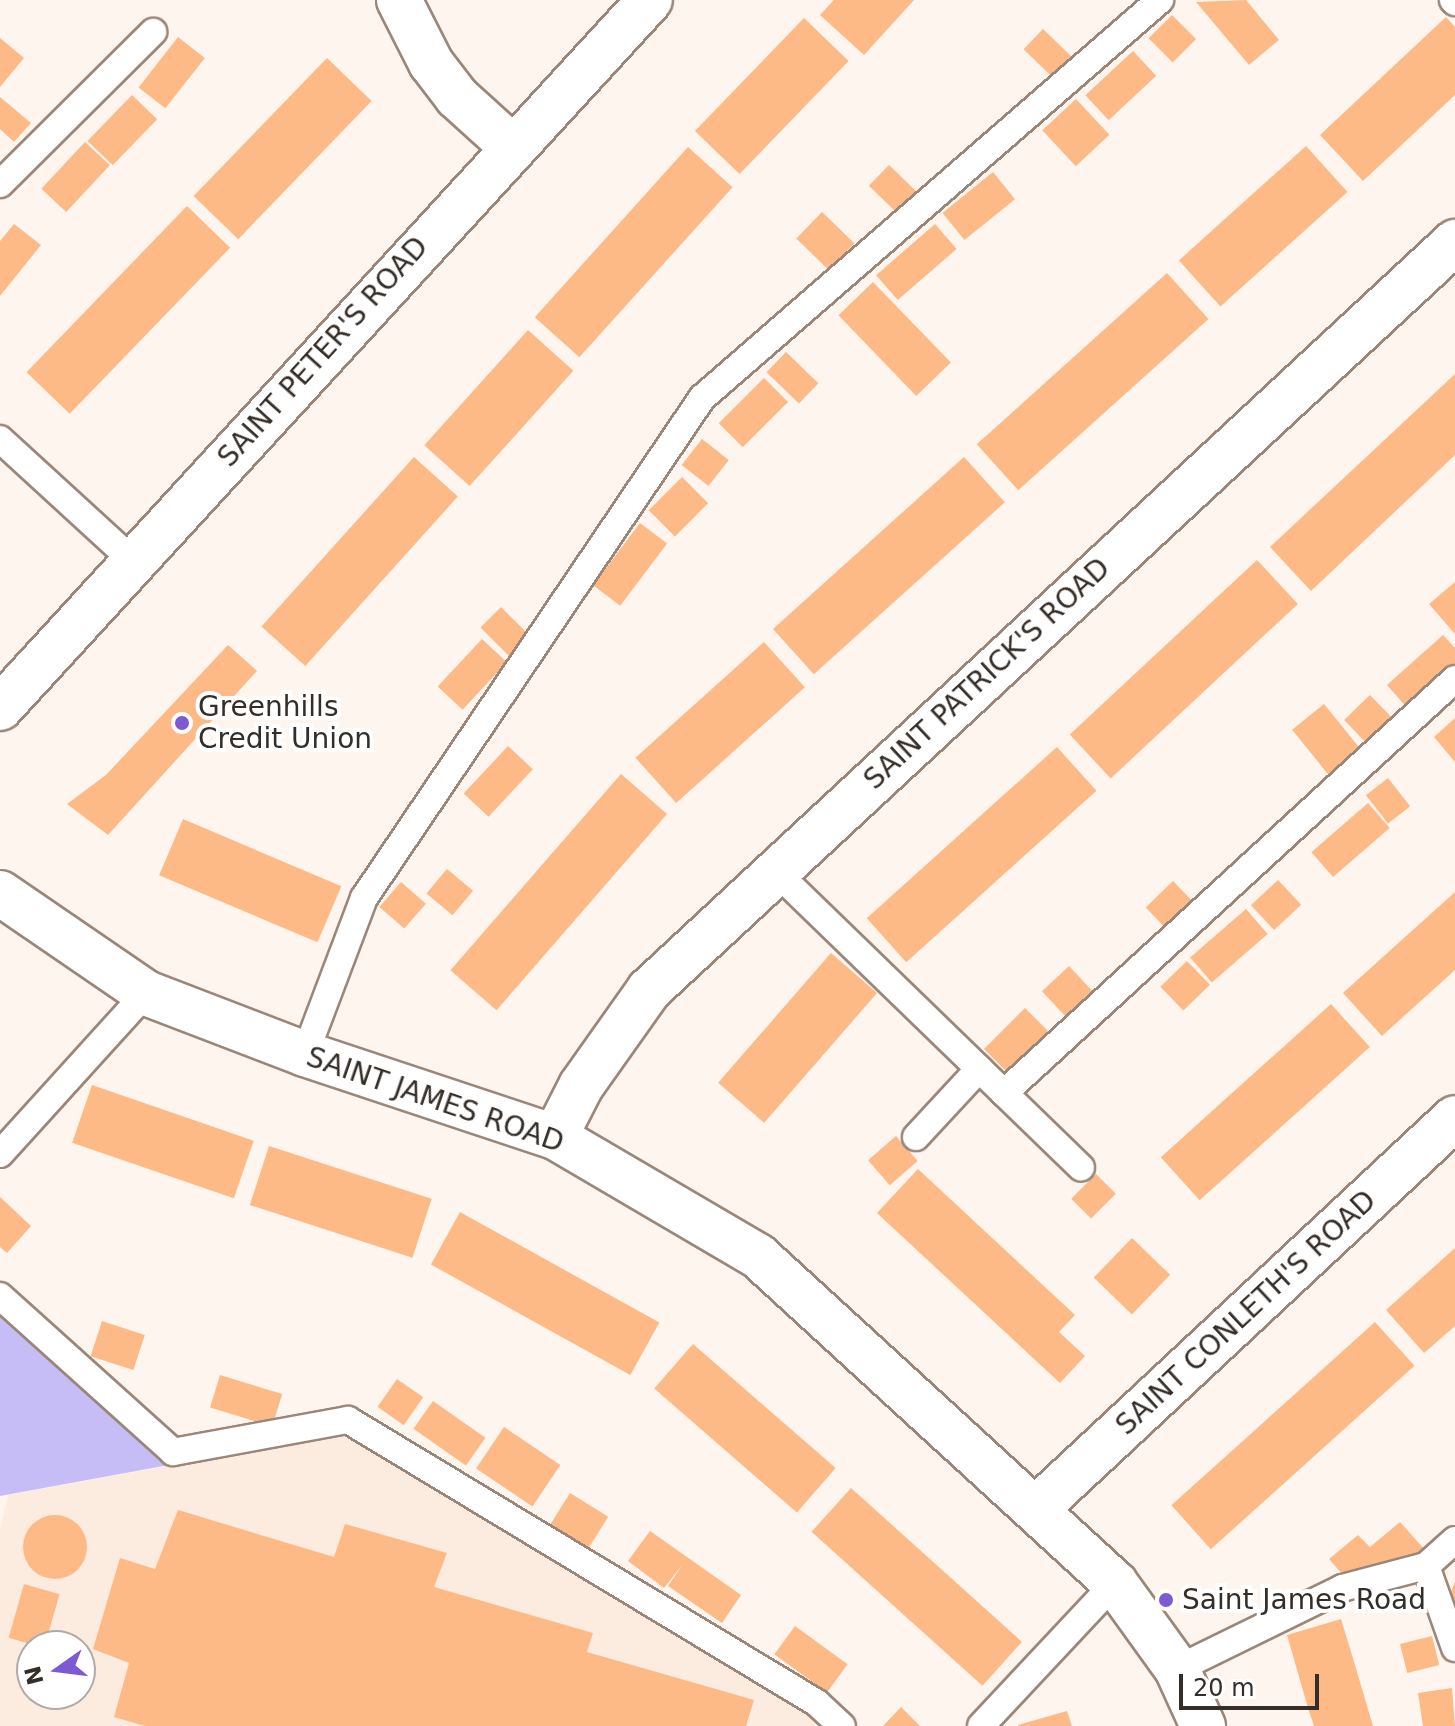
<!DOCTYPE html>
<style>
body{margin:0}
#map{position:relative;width:1455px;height:1726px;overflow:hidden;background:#fef5ef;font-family:"DejaVu Sans",sans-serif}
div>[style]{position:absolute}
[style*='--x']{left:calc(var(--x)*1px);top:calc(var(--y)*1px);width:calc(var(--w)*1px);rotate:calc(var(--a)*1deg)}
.built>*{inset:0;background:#fcebdf}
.green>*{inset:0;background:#c6bdf7}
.building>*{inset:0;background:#fdba87;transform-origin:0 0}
.round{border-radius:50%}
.roads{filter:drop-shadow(2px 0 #9b8779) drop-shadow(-2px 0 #9b8779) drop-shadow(0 2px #9b8779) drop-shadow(0 -2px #9b8779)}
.service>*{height:26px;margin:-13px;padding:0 13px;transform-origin:13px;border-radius:13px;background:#fff}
.minor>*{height:44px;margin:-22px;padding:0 22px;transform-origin:22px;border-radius:22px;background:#fff}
.tertiary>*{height:44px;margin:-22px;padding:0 22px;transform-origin:22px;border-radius:22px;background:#fff}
.secondary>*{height:44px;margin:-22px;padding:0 22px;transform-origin:22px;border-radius:22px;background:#fff}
.dots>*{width:22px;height:22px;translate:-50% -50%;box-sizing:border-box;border:4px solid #fff;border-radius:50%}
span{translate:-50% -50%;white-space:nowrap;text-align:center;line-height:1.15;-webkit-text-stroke:8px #fff;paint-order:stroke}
.street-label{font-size:28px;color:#352d27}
.poi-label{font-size:28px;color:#352d27}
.left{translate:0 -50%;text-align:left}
.north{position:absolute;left:16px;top:1630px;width:80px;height:80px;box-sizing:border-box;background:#fff;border:2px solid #aeaba9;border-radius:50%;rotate:256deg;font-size:22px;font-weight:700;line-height:32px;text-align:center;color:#352d27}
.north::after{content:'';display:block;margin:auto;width:28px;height:36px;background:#7b5ad4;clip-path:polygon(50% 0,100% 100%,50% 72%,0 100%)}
.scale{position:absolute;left:1179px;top:1674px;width:140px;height:36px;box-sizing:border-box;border:4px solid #352d27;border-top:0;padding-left:10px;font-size:24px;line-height:28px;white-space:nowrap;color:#352d27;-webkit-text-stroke:6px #fff;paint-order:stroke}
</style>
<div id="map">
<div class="built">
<div style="clip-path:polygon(evenodd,349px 1433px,818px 1719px,814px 1726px,0 1726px,0 1531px,8px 1495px,349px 1433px,32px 1646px,80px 1646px,80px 1694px,32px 1694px,32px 1646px)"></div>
</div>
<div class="green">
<div style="clip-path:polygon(0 1307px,169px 1465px,0 1496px)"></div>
</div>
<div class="building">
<div style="clip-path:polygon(834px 0,914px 0,864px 55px,820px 15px)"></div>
<div style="clip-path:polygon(1246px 0,1279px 40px,1249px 65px,1196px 2px)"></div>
<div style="left:1172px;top:15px;width:34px;height:33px;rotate:45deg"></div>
<div style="clip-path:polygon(1446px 17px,1455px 27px,1455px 95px,1363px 181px,1320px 135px)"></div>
<div style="left:804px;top:18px;width:62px;height:157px;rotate:44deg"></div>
<div style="left:1043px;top:29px;width:45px;height:28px;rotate:44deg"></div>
<div style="left:178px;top:37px;width:34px;height:64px;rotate:38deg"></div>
<div style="clip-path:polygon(0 38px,24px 58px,0 87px)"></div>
<div style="left:1133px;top:51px;width:34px;height:65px;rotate:47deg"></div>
<div style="left:327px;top:58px;width:62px;height:192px;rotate:44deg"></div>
<div style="left:132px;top:95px;width:35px;height:64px;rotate:44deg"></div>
<div style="clip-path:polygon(0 97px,31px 123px,14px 142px,0 129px)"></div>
<div style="left:1076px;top:99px;width:49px;height:46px;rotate:47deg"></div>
<div style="left:85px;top:142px;width:34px;height:64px;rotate:43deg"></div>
<div style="left:1306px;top:146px;width:62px;height:171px;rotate:48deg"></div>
<div style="left:688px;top:147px;width:60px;height:229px;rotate:42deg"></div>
<div style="left:889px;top:165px;width:45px;height:29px;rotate:44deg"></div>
<div style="left:993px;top:172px;width:35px;height:65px;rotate:51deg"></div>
<div style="left:187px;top:206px;width:60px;height:231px;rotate:44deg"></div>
<div style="left:822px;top:212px;width:45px;height:37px;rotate:44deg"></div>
<div style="clip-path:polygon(14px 224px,41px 245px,0 296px,0 241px)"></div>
<div style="left:935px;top:224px;width:33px;height:78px;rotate:49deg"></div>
<div style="left:1167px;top:273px;width:62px;height:256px;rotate:48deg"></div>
<div style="left:873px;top:282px;width:112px;height:48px;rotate:46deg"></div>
<div style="left:528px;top:330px;width:61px;height:155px;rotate:42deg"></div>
<div style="left:786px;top:352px;width:45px;height:28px;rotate:44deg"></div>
<div style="clip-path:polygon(1455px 374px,1455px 455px,1311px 591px,1270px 547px)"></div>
<div style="left:764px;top:378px;width:34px;height:64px;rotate:45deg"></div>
<div style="left:702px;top:439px;width:34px;height:33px;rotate:38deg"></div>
<div style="left:414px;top:457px;width:59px;height:228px;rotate:42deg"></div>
<div style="left:964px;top:457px;width:61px;height:257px;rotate:48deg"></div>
<div style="left:682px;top:477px;width:37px;height:47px;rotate:45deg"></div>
<div style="left:640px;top:523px;width:34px;height:78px;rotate:37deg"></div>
<div style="left:1257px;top:560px;width:60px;height:256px;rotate:47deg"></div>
<div style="clip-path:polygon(1455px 582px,1455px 634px,1429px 604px)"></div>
<div style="left:501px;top:607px;width:44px;height:29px;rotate:45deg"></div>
<div style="clip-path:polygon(1443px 635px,1455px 648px,1455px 669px,1409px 710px,1387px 685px)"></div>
<div style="left:482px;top:639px;width:34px;height:65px;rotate:43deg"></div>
<div style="left:764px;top:642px;width:61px;height:173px;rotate:48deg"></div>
<div style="clip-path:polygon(228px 645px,257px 671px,108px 835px,67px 804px,106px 775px)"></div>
<div style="left:1370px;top:695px;width:33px;height:36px;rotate:46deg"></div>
<div style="left:1324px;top:704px;width:58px;height:41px;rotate:51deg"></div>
<div style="clip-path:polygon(1455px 718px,1455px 762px,1434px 737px)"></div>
<div style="left:508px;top:746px;width:34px;height:65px;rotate:43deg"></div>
<div style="left:1057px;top:747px;width:59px;height:256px;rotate:48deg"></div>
<div style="left:621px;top:774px;width:61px;height:260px;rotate:41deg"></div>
<div style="left:1388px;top:778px;width:36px;height:28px;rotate:52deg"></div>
<div style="left:1368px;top:803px;width:33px;height:75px;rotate:49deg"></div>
<div style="left:183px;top:819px;width:172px;height:61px;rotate:23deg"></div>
<div style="left:447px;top:869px;width:34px;height:32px;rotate:40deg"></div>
<div style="left:1278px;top:880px;width:34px;height:37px;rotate:47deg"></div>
<div style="left:1173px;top:881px;width:33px;height:38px;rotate:46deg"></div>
<div style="left:401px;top:882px;width:33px;height:33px;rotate:41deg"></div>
<div style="clip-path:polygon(1455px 892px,1455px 970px,1382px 1036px,1343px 993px)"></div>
<div style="left:1246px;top:909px;width:33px;height:74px;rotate:49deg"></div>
<div style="left:831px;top:953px;width:61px;height:172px;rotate:41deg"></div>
<div style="left:1187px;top:961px;width:33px;height:37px;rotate:46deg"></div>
<div style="left:1069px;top:966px;width:34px;height:37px;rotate:47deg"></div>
<div style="left:1331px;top:1004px;width:58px;height:229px;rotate:48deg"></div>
<div style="left:1025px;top:1008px;width:34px;height:58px;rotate:45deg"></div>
<div style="left:92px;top:1085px;width:171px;height:61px;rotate:19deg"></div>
<div style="left:896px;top:1136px;width:33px;height:37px;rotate:49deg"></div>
<div style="left:269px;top:1146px;width:171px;height:62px;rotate:18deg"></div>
<div style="clip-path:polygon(918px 1169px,1075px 1315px,1059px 1332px,1085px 1356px,1060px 1383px,877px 1213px)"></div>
<div style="left:1096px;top:1174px;width:28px;height:35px;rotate:45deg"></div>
<div style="clip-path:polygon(0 1197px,31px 1226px,7px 1253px,0 1247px)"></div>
<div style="left:460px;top:1212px;width:228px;height:60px;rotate:29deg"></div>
<div style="left:1132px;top:1238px;width:53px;height:55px;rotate:44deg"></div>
<div style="clip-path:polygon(1455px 1248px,1455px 1326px,1424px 1353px,1386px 1310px)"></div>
<div style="left:102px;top:1321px;width:45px;height:37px;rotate:18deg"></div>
<div style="left:1375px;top:1322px;width:59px;height:274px;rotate:48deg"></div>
<div style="left:693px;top:1344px;width:189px;height:59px;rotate:41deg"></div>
<div style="left:220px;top:1375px;width:65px;height:34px;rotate:17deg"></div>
<div style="left:397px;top:1379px;width:32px;height:34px;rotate:35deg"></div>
<div style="left:433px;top:1401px;width:64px;height:34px;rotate:35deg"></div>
<div style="left:504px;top:1427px;width:68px;height:50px;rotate:34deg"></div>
<div style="left:851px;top:1488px;width:230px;height:59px;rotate:42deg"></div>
<div style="left:570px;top:1493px;width:45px;height:38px;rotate:32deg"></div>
<div style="clip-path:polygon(178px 1510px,334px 1557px,345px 1524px,447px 1553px,434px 1587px,593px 1633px,587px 1652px,754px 1700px,746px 1726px,145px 1726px,114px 1717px,129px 1663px,93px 1649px,120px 1558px,155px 1569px)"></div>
<div class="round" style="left:23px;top:1515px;width:64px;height:64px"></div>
<div style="clip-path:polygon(1400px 1522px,1426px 1551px,1390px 1566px,1343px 1575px,1329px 1559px,1358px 1535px,1370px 1547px)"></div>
<div style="clip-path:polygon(650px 1531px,741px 1595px,722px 1623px,668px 1586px,683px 1564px,664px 1588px,628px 1561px)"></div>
<div style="clip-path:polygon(1455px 1582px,1455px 1606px,1450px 1594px)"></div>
<div style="left:24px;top:1584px;width:37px;height:56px;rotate:16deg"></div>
<div style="clip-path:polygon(1341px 1619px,1352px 1655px,1373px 1726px,1314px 1726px,1308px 1708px,1287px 1635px)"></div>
<div style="left:795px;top:1626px;width:65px;height:35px;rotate:36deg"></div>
<div style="left:1432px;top:1636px;width:30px;height:33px;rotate:76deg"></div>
<div style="clip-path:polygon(1452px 1688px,1455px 1726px,1423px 1726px,1418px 1693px)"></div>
<div style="clip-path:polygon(901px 1707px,920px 1726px,883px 1726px)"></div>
<div style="clip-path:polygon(1067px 1711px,1072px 1726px,1018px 1726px,1018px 1725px)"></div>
</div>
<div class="roads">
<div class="service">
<div style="--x:1453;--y:0;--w:3;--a:45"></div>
<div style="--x:0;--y:184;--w:216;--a:-44.8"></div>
<div style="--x:0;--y:439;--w:180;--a:42.5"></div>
<div style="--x:775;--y:871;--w:426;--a:44.1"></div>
<div style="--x:305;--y:1054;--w:167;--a:-69.3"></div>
<div style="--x:364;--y:898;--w:604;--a:-55.94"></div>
<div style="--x:702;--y:398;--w:607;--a:-40.99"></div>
<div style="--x:1004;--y:1093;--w:612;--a:-42.55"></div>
<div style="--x:916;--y:1137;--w:93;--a:-47.2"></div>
<div style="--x:0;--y:1154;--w:217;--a:-47.8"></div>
<div style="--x:0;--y:1296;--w:233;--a:42"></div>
<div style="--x:173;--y:1452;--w:178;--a:-10.4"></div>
<div style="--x:348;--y:1420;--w:548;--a:31.11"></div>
<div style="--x:817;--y:1703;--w:34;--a:43"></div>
<div style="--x:1426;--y:1566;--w:87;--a:70.5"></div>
<div style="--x:1177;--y:1669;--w:184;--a:-26.1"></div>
<div style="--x:1342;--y:1588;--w:87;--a:-14.7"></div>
<div style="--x:1426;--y:1566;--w:39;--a:-42"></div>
<div style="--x:981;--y:1726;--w:196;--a:-46.9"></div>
</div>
<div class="minor">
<div style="--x:399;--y:0;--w:71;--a:63.1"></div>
<div style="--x:431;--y:63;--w:43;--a:52.6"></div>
<div style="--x:457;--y:97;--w:73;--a:42.2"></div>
<div style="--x:555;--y:1137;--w:57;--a:-63"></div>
<div style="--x:581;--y:1086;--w:118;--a:-54.7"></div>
<div style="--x:649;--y:990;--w:1100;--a:-42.86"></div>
<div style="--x:1038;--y:1507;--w:570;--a:-43.01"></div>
</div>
<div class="tertiary">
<div style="--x:0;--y:893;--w:177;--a:34.4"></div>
<div style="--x:146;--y:993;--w:170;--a:21"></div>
<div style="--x:305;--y:1054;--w:263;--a:18.4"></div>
<div style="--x:555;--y:1137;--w:235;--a:30.4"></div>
<div style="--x:758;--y:1256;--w:484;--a:42.5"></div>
<div style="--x:1115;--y:1583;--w:106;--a:54.2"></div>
<div style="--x:1177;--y:1669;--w:63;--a:65.5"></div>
</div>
<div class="secondary">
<div style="--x:0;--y:708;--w:961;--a:-47.45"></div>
</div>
</div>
<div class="dots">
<div style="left:182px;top:723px;background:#7b5ad4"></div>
<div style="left:1166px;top:1600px;background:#7b5ad4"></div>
</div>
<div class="street-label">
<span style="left:323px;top:352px;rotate:-48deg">SAINT PETER'S ROAD</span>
<span style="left:987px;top:674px;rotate:-43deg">SAINT PATRICK'S ROAD</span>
<span style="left:435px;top:1100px;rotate:19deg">SAINT JAMES ROAD</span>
<span style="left:1246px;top:1313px;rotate:-43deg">SAINT CONLETH'S ROAD</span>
</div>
<div class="poi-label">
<span class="left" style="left:198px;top:723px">Greenhills<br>Credit Union</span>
<span class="left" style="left:1182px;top:1600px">Saint James Road</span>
</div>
<div class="north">N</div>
<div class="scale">20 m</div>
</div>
